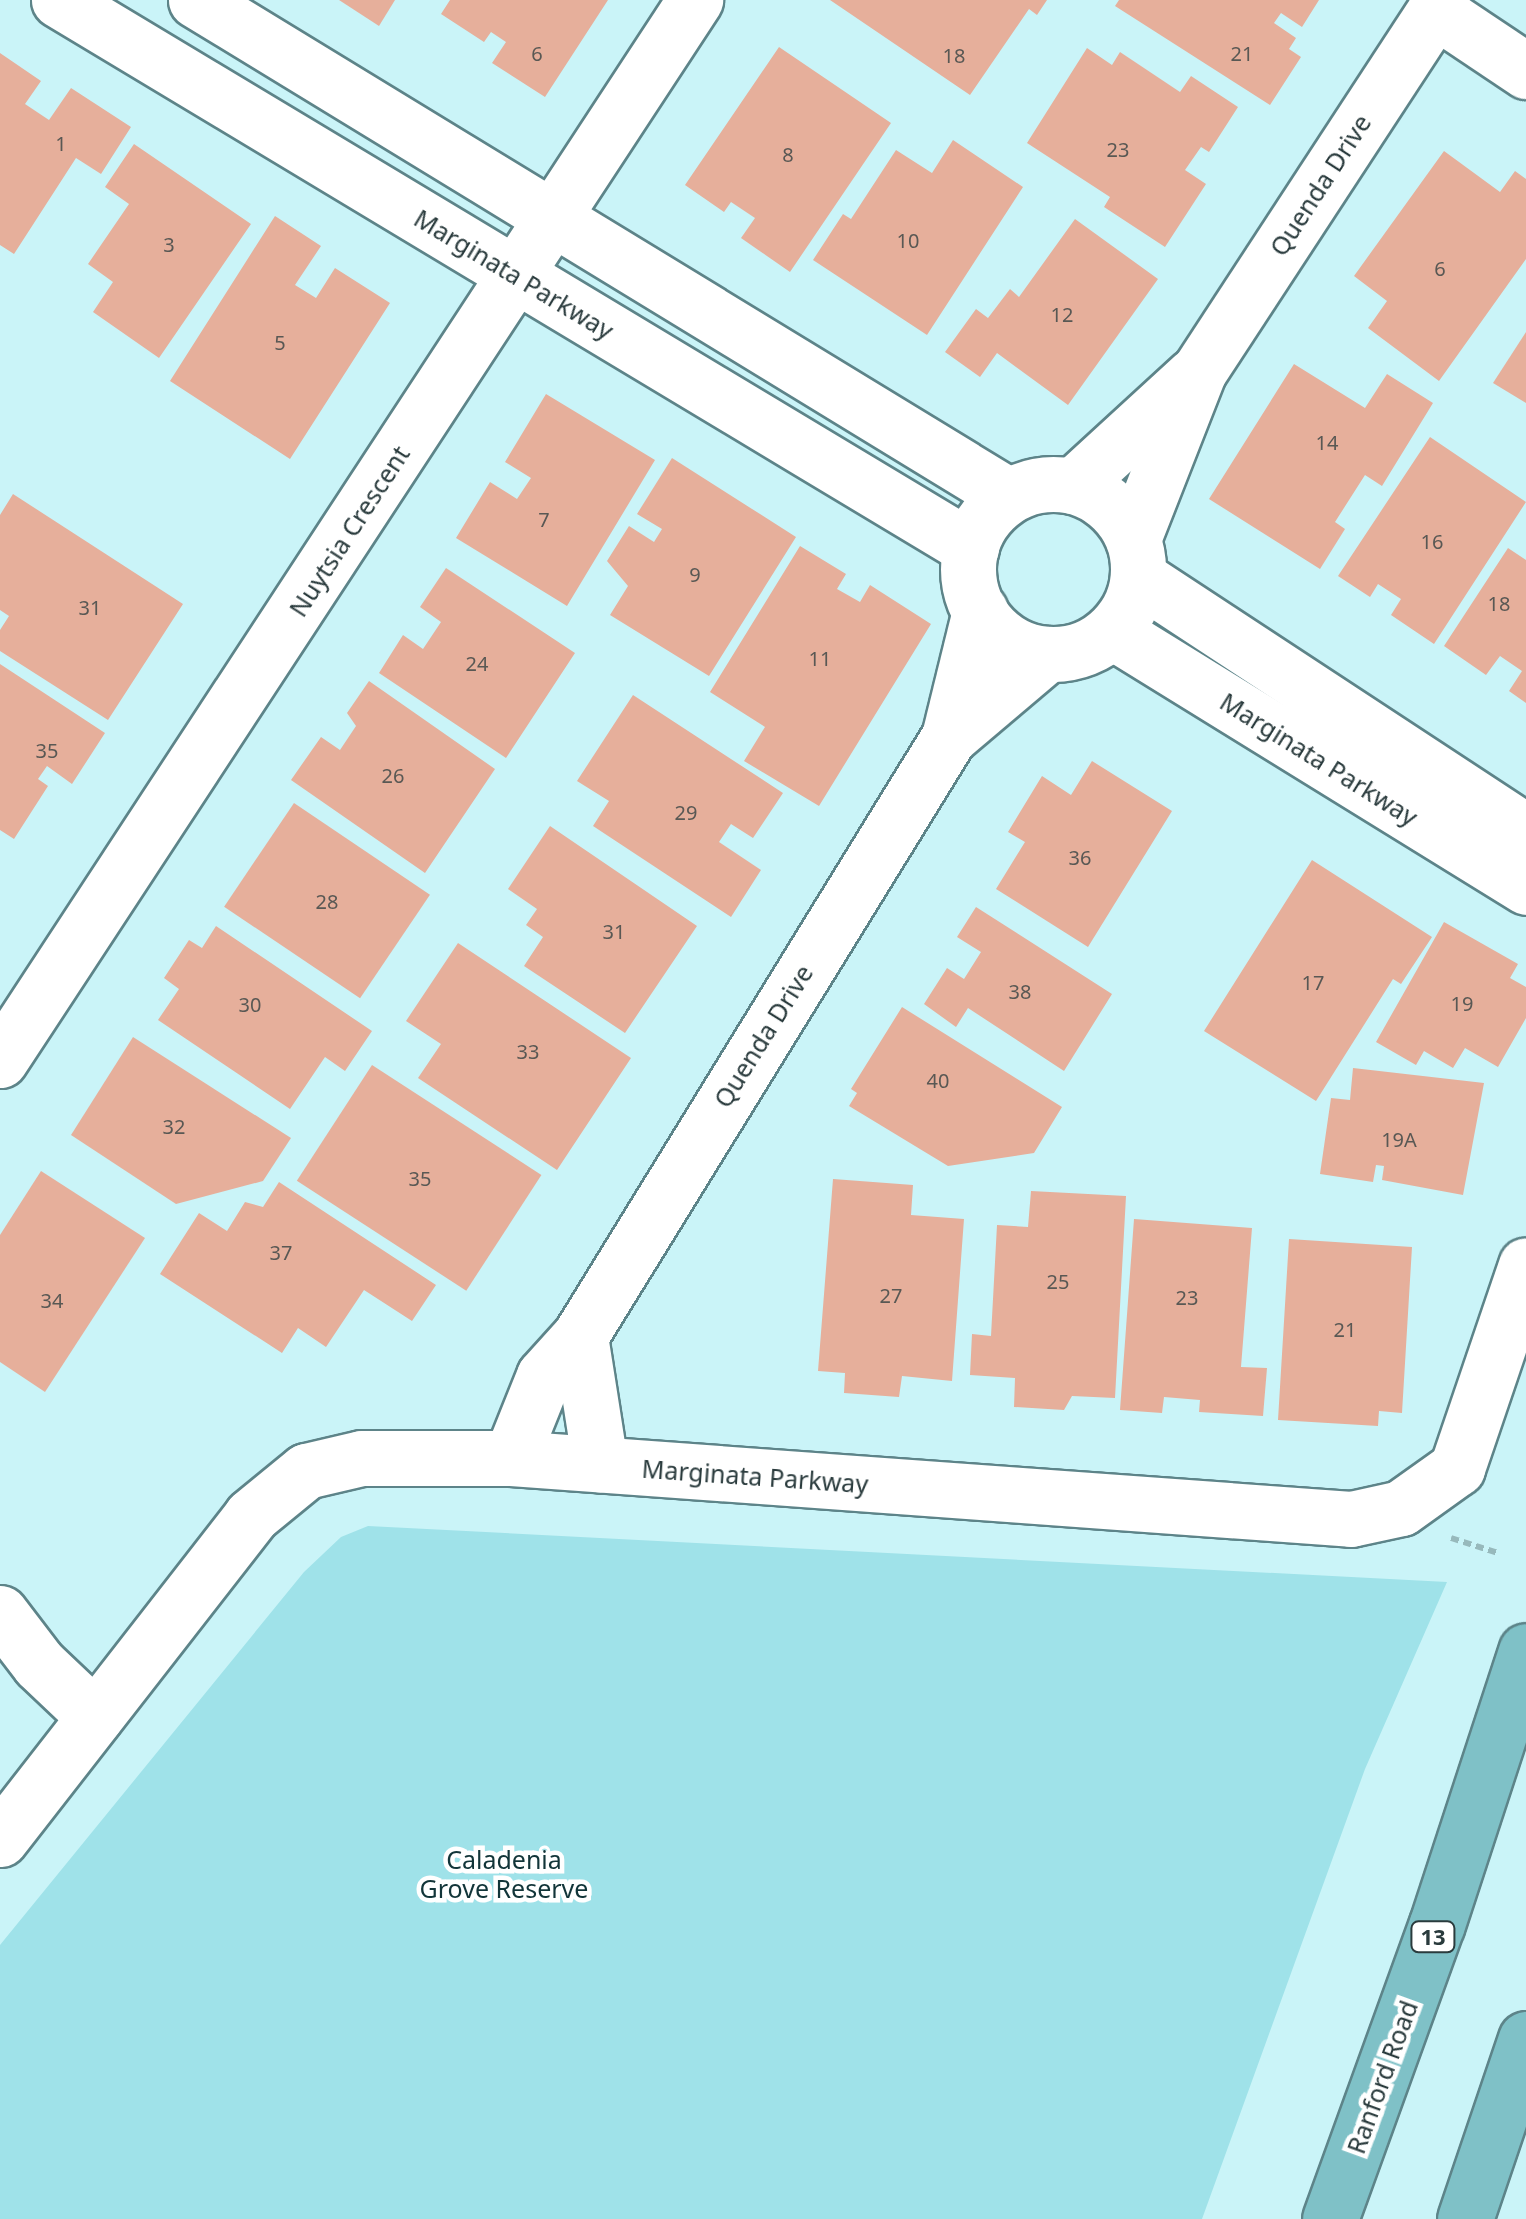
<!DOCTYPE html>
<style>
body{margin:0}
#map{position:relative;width:1526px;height:2219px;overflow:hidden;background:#caf4f8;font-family:"Noto Sans",sans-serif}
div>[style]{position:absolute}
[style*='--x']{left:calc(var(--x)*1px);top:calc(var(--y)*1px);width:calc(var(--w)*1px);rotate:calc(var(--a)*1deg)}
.green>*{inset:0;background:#9fe2e9}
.building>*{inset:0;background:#e6af9b;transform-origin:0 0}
.path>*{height:6px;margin-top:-3px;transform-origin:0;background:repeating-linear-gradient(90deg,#97b9bc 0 8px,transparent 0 13px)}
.roads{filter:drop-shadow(2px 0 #5d8489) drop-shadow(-2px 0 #5d8489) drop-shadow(0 2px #5d8489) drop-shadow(0 -2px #5d8489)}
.minor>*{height:55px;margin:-27.5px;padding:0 27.5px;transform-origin:27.5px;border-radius:27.5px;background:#fff}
.minor>.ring{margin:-27.5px;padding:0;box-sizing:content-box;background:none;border:55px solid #fff;border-radius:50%}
.tertiary>*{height:55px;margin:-27.5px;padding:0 27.5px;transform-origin:27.5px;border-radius:27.5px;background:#fff}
.primary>*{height:55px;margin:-27.5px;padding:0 27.5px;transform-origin:27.5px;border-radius:27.5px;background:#7fc1c7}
span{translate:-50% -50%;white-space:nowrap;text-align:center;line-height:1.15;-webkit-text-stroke:9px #fff;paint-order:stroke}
.number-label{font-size:20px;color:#595854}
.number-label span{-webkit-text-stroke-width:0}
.shield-label span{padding:2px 8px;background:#fff;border:2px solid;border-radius:8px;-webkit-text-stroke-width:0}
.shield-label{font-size:22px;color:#2a3b3d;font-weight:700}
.street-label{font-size:25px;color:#2a3b3d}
.park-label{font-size:25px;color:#123539}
</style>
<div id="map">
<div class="green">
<div style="clip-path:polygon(368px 1526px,1447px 1582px,1365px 1769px,1202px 2219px,0 2219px,0 1945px,304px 1572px,341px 1537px)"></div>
</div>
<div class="building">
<div style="clip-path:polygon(339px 0,395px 0,379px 26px)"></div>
<div style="clip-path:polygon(450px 0,608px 0,545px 97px,492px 63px,506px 42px,491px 32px,484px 42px,441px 14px)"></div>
<div style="clip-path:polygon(830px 0,1047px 0,1037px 15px,1029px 9px,970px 95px)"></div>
<div style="clip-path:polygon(1119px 0,1319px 0,1302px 27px,1281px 13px,1274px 23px,1296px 38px,1289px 49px,1301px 57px,1270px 105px,1115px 6px)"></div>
<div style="clip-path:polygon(779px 47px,891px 123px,790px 272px,741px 238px,755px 218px,731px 202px,724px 212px,685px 185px)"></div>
<div style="clip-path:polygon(1087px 48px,1112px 65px,1120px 52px,1180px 92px,1191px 76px,1238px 107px,1209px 152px,1201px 147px,1185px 170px,1206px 184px,1165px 247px,1104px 207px,1110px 197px,1027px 143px)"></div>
<div style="clip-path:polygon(0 53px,41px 81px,25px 104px,49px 120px,71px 88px,131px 127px,101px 174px,76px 158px,14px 254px,0 245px)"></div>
<div style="clip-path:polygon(953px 140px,1023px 187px,927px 335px,813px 260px,843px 214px,851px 219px,896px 150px,932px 173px)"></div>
<div style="clip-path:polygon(134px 144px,251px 224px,159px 358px,93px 312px,113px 282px,88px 264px,129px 204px,105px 187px)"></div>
<div style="clip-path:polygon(1444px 151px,1500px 192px,1515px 171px,1526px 179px,1526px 259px,1439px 381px,1368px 328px,1387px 301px,1354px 276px)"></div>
<div style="clip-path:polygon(275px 216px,321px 246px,295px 285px,316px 298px,335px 268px,390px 303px,290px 459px,170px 381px)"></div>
<div style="clip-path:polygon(1075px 219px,1158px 279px,1068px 405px,997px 353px,980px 377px,945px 352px,976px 309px,988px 318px,1010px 289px,1019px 297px)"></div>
<div style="clip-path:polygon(1526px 332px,1526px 403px,1493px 383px)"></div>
<div style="clip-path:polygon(1294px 364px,1365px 408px,1387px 374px,1433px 403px,1382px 486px,1365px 475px,1335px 522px,1345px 529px,1320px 569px,1209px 499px)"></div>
<div style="clip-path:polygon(546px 394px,655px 460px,567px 606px,456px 538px,490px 482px,517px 499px,531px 478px,505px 462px)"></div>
<div style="clip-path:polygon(1430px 437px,1526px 502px,1434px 644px,1391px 615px,1401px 599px,1378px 584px,1370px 597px,1338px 576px)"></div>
<div style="clip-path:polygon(672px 458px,796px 537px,709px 676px,610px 615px,628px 586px,607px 561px,629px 526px,654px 542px,662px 529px,637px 514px)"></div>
<div style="clip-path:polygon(13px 494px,183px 604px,108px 720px,0 651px,0 630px,9px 616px,0 610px,0 515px)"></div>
<div style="clip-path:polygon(800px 546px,846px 574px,837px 589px,860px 602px,870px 585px,931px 624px,819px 806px,744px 761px,765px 727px,710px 692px)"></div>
<div style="clip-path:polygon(1508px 548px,1526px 560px,1526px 703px,1509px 691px,1522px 671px,1500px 656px,1486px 675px,1444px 646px)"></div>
<div style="clip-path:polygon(446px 568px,575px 653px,506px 758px,379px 673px,403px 635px,423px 649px,441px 622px,420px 607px)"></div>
<div style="clip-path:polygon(0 664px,105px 733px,72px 784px,47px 766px,38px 779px,48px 786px,14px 839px,0 830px)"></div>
<div style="clip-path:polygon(369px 681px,495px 769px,425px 873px,291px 780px,321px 737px,340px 750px,356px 726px,347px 713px)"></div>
<div style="clip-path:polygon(633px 695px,783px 793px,753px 838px,731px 824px,719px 842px,761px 870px,731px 917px,593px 826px,609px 801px,577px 781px)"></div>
<div style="clip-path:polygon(1092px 761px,1172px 811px,1088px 947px,996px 889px,1025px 842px,1008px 832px,1042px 776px,1071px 795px)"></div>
<div style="left:294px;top:803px;width:164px;height:125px;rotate:34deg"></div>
<div style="clip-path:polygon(550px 826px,697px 926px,625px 1033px,524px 966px,543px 937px,526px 925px,537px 909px,508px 889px)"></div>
<div style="clip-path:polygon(1312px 860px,1432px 937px,1401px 984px,1393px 979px,1316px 1101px,1204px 1031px)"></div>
<div style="clip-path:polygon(976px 907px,1112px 994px,1064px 1071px,968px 1008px,956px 1027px,924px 1004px,947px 968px,964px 979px,981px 952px,957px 937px)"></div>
<div style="clip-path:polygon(1444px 922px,1518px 964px,1510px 978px,1526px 987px,1526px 1018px,1498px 1067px,1465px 1048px,1453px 1068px,1424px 1051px,1416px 1065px,1376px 1042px)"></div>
<div style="clip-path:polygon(216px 926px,372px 1031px,345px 1071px,325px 1057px,290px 1109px,158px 1020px,179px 989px,164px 978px,189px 940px,202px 948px)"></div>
<div style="clip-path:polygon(458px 943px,631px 1058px,557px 1170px,418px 1078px,441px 1044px,406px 1021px)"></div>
<div style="clip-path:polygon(902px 1007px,1062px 1107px,1034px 1153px,948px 1166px,849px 1106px,857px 1093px,851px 1089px)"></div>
<div style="clip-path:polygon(133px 1037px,291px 1138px,263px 1181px,176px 1204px,71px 1135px)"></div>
<div style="left:372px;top:1065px;width:202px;height:138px;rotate:33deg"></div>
<div style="clip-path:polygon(1353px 1068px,1484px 1083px,1463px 1195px,1382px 1180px,1384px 1166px,1376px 1165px,1373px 1182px,1320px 1174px,1331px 1098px,1350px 1100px)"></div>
<div style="clip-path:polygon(41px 1171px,145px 1238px,45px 1392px,0 1362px,0 1235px)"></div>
<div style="clip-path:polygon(833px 1179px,913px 1185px,911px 1215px,964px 1219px,952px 1381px,902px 1376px,899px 1397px,844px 1393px,845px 1373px,818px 1371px)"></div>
<div style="clip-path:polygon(279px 1182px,436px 1285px,412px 1321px,364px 1290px,326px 1347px,298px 1328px,282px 1353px,160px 1274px,199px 1213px,227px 1231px,245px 1202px,263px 1207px)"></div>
<div style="clip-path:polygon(1031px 1191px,1126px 1196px,1115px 1398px,1072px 1396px,1064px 1410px,1014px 1407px,1015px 1378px,970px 1375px,972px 1334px,991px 1336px,997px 1225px,1028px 1227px)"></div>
<div style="clip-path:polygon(1134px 1219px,1252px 1228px,1241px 1367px,1267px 1368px,1263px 1416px,1199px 1412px,1200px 1400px,1164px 1397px,1162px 1413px,1120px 1410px)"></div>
<div style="clip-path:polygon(1289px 1239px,1412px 1247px,1402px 1413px,1379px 1411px,1378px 1426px,1278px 1420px)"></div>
</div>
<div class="path">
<div style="--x:1451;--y:1538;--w:49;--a:17.7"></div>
</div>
<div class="roads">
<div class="minor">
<div style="--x:59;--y:0;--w:1064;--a:31"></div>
<div style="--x:196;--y:0;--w:952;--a:31.39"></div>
<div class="ring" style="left:968px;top:484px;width:115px;height:115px"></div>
<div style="--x:1073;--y:486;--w:163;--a:-42.5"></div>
<div style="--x:1133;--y:539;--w:180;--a:-68.6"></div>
<div style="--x:1199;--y:371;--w:443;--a:-56.8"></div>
<div style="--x:1138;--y:577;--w:464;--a:33.3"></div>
<div style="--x:1112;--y:631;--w:487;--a:31.7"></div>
<div style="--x:949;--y:737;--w:128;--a:-40.3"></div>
<div style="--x:0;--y:1060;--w:1268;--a:-56.75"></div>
<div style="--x:580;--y:1336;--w:130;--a:81.1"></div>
<div style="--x:511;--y:1458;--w:88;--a:-68.1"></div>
<div style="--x:544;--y:1376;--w:54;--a:-48"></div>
<div style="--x:580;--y:1336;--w:704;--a:-58.37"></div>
<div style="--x:949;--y:737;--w:130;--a:-76.2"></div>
<div style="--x:0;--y:1613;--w:64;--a:52.6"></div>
<div style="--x:39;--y:1664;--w:77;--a:43.4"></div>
<div style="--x:0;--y:1839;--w:409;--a:-52.1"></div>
<div style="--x:251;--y:1516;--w:71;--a:-39.3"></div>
<div style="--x:306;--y:1471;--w:57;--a:-13.1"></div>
<div style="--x:362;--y:1458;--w:149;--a:0"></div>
<div style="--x:511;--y:1458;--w:842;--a:4.15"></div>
<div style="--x:1351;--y:1519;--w:51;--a:-12.4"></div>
<div style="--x:1401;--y:1508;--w:69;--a:-35.5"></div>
<div style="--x:1457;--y:1468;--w:214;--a:-71.2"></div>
</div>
<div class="tertiary">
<div style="--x:1435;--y:10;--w:110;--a:33.8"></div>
</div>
<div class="primary">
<div style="--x:1330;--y:2219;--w:314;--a:-70.1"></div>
<div style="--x:1437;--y:1924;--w:287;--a:-71.9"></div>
<div style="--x:1465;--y:2219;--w:190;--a:-71.3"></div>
</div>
</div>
<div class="number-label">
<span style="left:537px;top:53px">6</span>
<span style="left:1242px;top:53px">21</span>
<span style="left:954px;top:55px">18</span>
<span style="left:61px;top:143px">1</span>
<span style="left:1118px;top:149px">23</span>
<span style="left:788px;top:154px">8</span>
<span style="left:908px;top:240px">10</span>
<span style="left:169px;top:244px">3</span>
<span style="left:1440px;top:268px">6</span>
<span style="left:1062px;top:314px">12</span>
<span style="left:280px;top:342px">5</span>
<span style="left:1327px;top:442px">14</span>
<span style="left:544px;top:519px">7</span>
<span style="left:1432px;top:541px">16</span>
<span style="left:695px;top:574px">9</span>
<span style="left:1499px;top:603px">18</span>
<span style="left:90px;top:607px">31</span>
<span style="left:820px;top:658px">11</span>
<span style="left:477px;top:663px">24</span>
<span style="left:47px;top:750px">35</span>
<span style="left:393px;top:775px">26</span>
<span style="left:686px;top:812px">29</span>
<span style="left:1080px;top:857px">36</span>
<span style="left:327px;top:901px">28</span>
<span style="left:614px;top:931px">31</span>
<span style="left:1313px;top:982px">17</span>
<span style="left:1020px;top:991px">38</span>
<span style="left:1462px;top:1003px">19</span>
<span style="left:250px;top:1004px">30</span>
<span style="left:528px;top:1051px">33</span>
<span style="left:938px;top:1080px">40</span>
<span style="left:174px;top:1126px">32</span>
<span style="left:1399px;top:1139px">19A</span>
<span style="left:420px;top:1178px">35</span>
<span style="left:281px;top:1252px">37</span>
<span style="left:1058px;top:1281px">25</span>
<span style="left:891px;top:1295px">27</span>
<span style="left:1187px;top:1297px">23</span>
<span style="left:52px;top:1300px">34</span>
<span style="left:1345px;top:1329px">21</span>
</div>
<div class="shield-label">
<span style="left:1433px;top:1937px">13</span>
</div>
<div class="street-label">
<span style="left:1320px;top:185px;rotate:-57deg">Quenda Drive</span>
<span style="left:514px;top:274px;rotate:31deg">Marginata Parkway</span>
<span style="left:349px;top:531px;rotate:-57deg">Nuytsia Crescent</span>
<span style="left:1319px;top:759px;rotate:32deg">Marginata Parkway</span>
<span style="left:763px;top:1036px;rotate:-58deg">Quenda Drive</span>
<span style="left:755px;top:1476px;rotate:4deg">Marginata Parkway</span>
<span style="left:1382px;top:2077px;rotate:-70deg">Ranford Road</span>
</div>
<div class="park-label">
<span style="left:504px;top:1874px">Caladenia<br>Grove Reserve</span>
</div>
</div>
